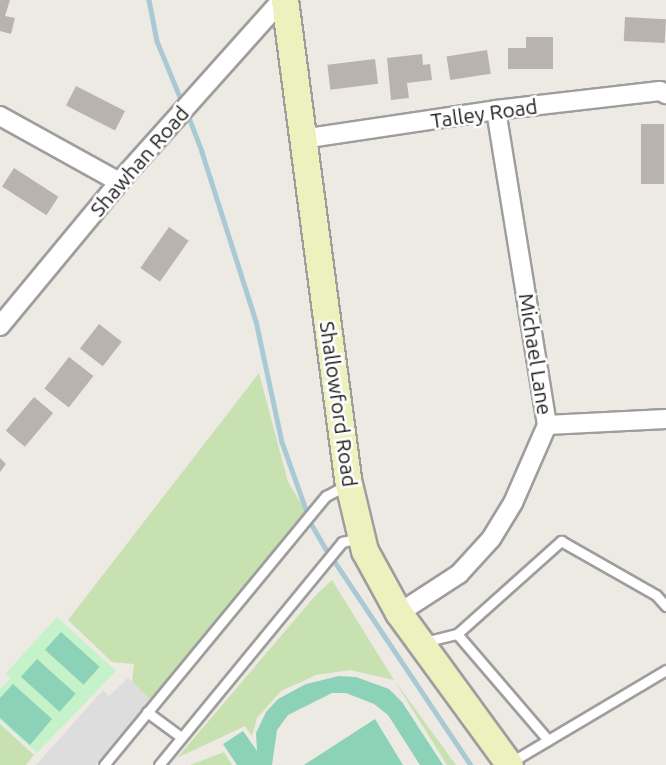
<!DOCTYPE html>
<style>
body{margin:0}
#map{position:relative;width:666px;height:765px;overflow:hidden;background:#edeae4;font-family:Ubuntu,sans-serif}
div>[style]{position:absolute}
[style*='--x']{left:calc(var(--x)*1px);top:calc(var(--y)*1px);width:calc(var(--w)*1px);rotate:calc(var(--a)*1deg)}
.grass>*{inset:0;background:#c7e1b0}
.park>*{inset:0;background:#c6f2ca}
.pitch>*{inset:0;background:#8bd2b8;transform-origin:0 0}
.parking>*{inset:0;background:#ddd}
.stream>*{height:4.5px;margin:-2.25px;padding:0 2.25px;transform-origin:2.25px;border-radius:2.25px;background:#a9cad5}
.building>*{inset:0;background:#b9b3ad;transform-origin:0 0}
.roads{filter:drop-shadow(2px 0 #9e9e9e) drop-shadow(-2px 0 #9e9e9e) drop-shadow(0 2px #9e9e9e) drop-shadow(0 -2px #9e9e9e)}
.lane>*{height:9px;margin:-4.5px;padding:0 4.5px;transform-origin:4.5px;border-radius:4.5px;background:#fff}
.street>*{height:18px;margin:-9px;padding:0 9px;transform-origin:9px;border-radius:9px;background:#fff}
.secondary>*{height:26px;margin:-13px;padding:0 13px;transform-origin:13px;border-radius:13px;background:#edf1be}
span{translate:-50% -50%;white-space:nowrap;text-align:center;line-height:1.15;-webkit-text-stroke:5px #fff;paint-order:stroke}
.street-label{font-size:21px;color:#1d1d1d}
</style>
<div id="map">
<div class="grass">
<div style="clip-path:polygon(259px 373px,288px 482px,308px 515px,150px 699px,132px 682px,134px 664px,112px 662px,68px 620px)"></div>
<div style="clip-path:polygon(332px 580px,394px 680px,456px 765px,447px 765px,394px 680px,350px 670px,316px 675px,281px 691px,257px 718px,252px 736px,245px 726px,177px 758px,315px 596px)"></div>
<div style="clip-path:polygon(0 724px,34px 755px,26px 765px,0 765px)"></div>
<div style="clip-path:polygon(224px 752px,232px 765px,190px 765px)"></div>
</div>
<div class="park">
<div style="clip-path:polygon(57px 617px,116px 671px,37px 753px,0 720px,0 689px,11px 678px,6px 673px)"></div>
</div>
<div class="pitch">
<div style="left:61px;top:632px;width:52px;height:24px;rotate:42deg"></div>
<div style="left:37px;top:659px;width:52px;height:24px;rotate:42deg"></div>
<div style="clip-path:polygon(339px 676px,356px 677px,389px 689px,402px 702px,443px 765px,420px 765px,388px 715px,374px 704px,346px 693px,332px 693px,288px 715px,277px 730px,272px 765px,237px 765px,223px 744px,243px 731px,257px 751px,256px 733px,266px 712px,278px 699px,306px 684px)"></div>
<div style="clip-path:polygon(13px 684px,52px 719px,30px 745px,0 718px,0 698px)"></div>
<div style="clip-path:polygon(375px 719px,403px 765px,304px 765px)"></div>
</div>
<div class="parking">
<div style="clip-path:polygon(128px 678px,150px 699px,96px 765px,36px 765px,103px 690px,109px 696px)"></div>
</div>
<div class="stream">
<div style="--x:149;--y:0;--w:42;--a:79"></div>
<div style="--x:157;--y:41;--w:61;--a:67.7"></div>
<div style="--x:190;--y:120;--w:34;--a:69"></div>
<div style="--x:202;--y:152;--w:177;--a:72.3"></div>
<div style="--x:256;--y:321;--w:124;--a:77.9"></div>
<div style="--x:282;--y:442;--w:77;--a:70.4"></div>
<div style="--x:312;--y:525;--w:28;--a:60"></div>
<div style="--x:335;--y:562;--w:244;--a:56.2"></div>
</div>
<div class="building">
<div style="clip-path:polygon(0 0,10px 0,5px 16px,15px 18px,11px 34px,0 31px)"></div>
<div style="left:625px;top:17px;width:41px;height:24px;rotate:3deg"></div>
<div style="clip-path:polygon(526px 37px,553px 37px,553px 69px,508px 69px,508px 48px,526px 48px)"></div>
<div style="left:487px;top:50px;width:24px;height:41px;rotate:81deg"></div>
<div style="clip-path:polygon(422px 54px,423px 65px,430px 64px,432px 80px,407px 83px,409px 98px,391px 100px,387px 58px)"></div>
<div style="left:375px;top:59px;width:25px;height:48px;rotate:83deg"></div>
<div style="left:76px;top:86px;width:55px;height:22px;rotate:27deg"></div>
<div style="left:664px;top:124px;width:60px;height:23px;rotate:90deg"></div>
<div style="left:14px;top:168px;width:53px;height:22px;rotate:33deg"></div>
<div style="left:169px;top:227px;width:24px;height:50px;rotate:35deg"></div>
<div style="left:99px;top:324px;width:29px;height:31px;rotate:38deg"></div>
<div style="left:69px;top:357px;width:31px;height:40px;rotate:38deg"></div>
<div style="left:34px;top:397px;width:25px;height:44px;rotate:40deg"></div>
<div style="clip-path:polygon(0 458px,6px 464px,0 472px)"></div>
</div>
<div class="roads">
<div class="lane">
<div style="--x:424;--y:642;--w:34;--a:-14"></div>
<div style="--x:147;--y:712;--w:42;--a:36.3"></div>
<div style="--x:548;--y:740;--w:140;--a:-130.6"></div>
<div style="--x:457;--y:634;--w:140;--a:-41.8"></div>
<div style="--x:561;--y:541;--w:109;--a:29.6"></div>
<div style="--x:656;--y:595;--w:15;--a:48"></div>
<div style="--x:511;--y:762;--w:180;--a:-30.7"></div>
<div style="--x:104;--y:765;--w:349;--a:-50.5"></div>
<div style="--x:326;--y:496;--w:24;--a:-28"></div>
<div style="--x:159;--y:765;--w:288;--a:-50.6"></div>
<div style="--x:342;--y:542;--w:17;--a:-13"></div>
</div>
<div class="street">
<div style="--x:0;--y:116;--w:136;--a:29"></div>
<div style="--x:302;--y:139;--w:196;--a:-8.5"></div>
<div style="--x:496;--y:110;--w:165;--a:-6.6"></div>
<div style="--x:660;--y:91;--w:7;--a:27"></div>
<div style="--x:0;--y:326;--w:187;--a:-50.4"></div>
<div style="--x:119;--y:182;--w:244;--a:-48.2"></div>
<div style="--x:547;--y:425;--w:119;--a:-2.9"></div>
<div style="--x:399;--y:613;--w:72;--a:-33"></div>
<div style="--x:459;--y:574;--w:47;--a:-47.6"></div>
<div style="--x:491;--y:539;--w:42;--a:-58.6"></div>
<div style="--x:513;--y:503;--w:85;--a:-66.4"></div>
<div style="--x:547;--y:425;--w:319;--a:-99.2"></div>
</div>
<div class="secondary">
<div style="--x:285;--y:0;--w:488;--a:82.5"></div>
<div style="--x:349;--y:484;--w:69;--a:76.6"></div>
<div style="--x:365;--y:551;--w:71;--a:61.3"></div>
<div style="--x:399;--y:613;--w:188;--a:53.9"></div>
</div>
</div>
<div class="street-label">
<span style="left:484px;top:113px;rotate:-8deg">Talley Road</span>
<span style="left:139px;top:161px;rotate:-49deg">Shawhan Road</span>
<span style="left:536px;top:354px;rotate:81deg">Michael Lane</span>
<span style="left:339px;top:404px;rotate:82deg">Shallowford Road</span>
</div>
</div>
